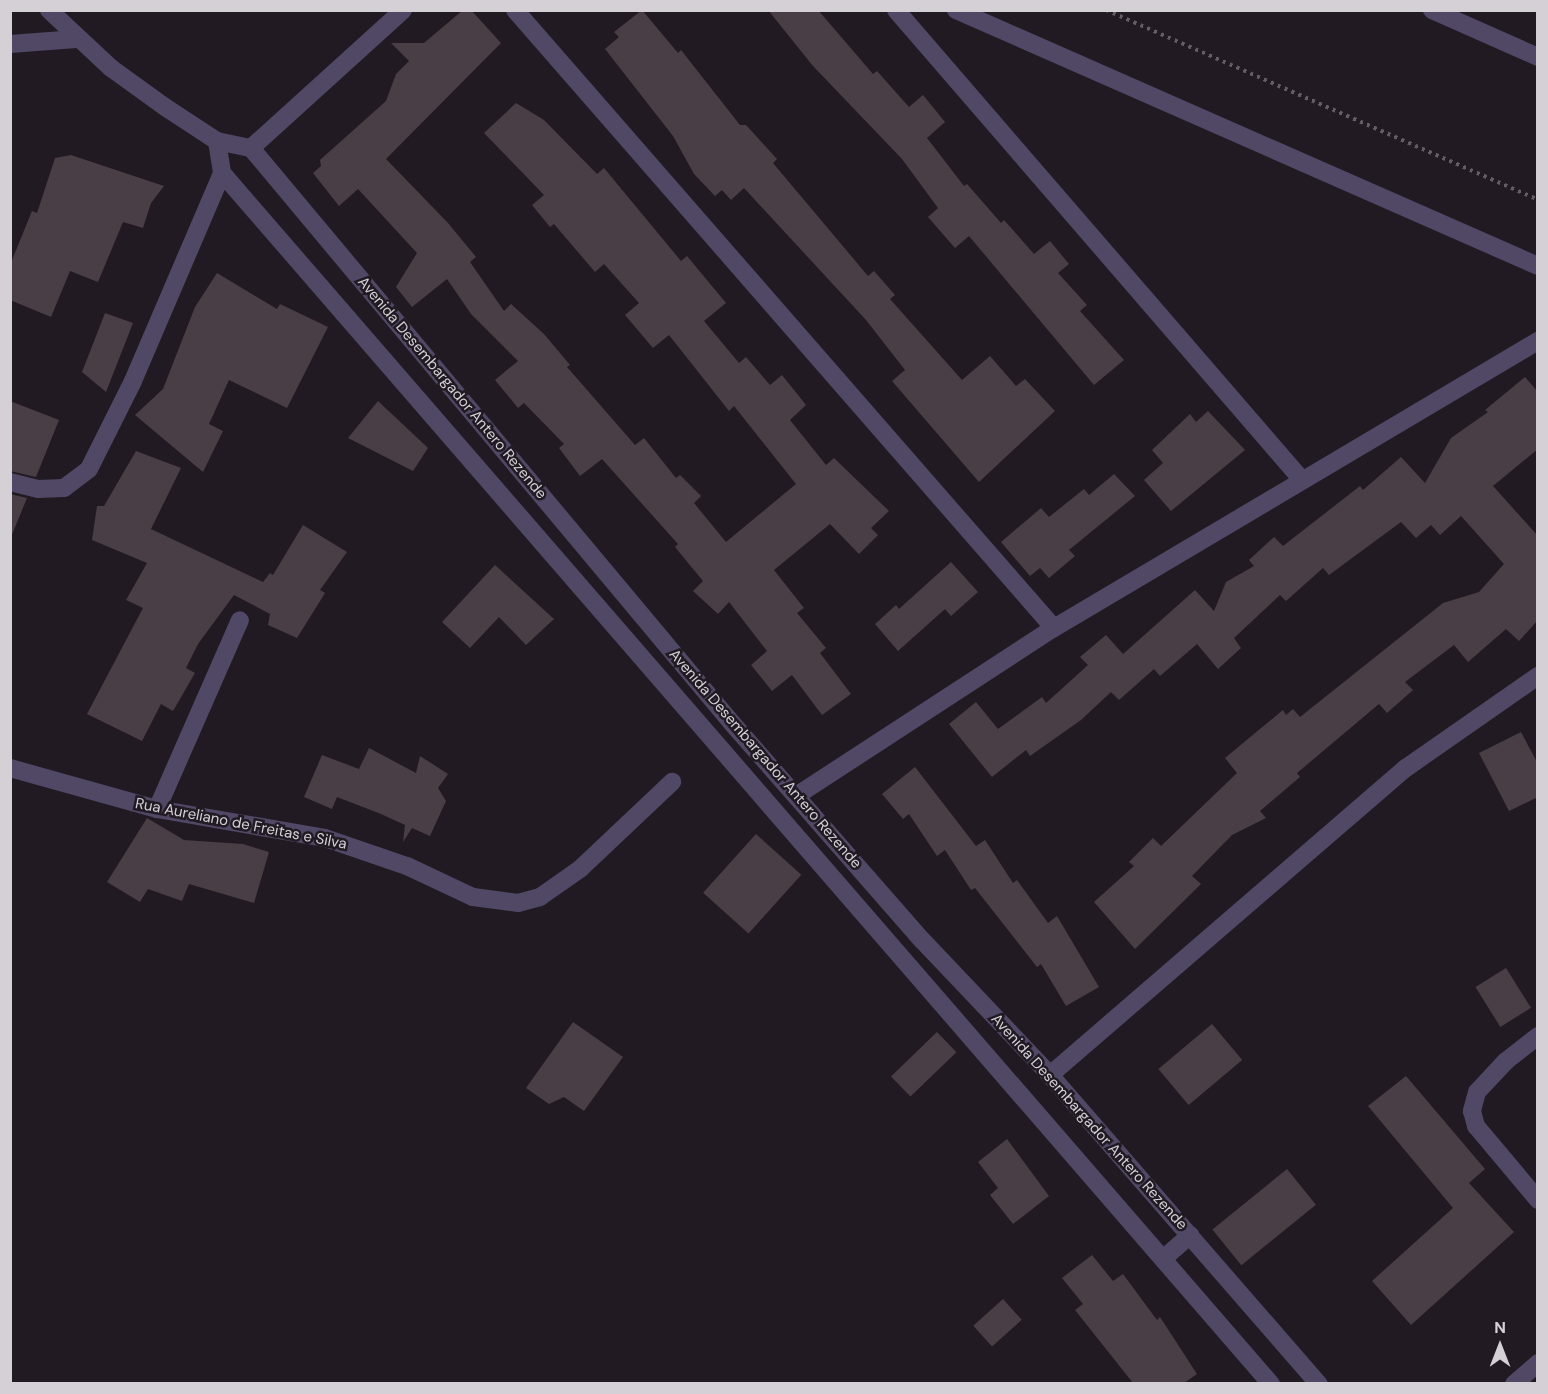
<!DOCTYPE html>
<style>
body{margin:0}
#map{position:relative;width:1548px;height:1394px;overflow:hidden;background:#211a23;font-family:"DM Sans",sans-serif}
div>[style]{position:absolute}
[style*='--x']{left:calc(var(--x)*1px);top:calc(var(--y)*1px);width:calc(var(--w)*1px);rotate:calc(var(--a)*1deg)}
.building>*{inset:0;background:#493e45;transform-origin:0 0}
.path>*{height:4px;margin-top:-2px;transform-origin:0;background:repeating-linear-gradient(90deg,#635d65 0 3px,transparent 0 7.5px)}
.street>*{height:18px;margin:-9px;padding:0 9px;transform-origin:9px;border-radius:9px;background:#514865}
span{translate:-50% -50%;white-space:nowrap;text-align:center;line-height:1.15;-webkit-text-stroke:5px #211a23;paint-order:stroke}
.street-label{font-size:15px;color:#d4d0d6}
.frame{position:absolute;inset:0;border:12px solid #d4d0d6;pointer-events:none}
.north{position:absolute;left:1470px;top:1316px;width:60px;height:60px;-webkit-text-stroke:4px #211a23;paint-order:stroke;rotate:0deg;font-size:16px;font-weight:700;line-height:24px;text-align:center;color:#d4d0d6}
.north::after{content:'';display:block;margin:auto;width:21px;height:27px;background:#d4d0d6;clip-path:polygon(50% 0,100% 100%,50% 72%,0 100%)}
</style>
<div id="map">
<div class="building">
<div style="clip-path:polygon(463px 10px,471px 10px,501px 43px,386px 159px,448px 223px,476px 257px,470px 262px,504px 311px,511px 304px,544px 334px,570px 365px,567px 367px,635px 445px,644px 438px,676px 478px,680px 475px,701px 496px,694px 503px,726px 542px,796px 484px,734px 406px,729px 411px,669px 335px,653px 348px,625px 315px,639px 303px,604px 264px,595px 272px,554px 224px,550px 227px,532px 205px,544px 195px,484px 133px,516px 103px,544px 120px,597px 174px,604px 168px,681px 261px,687px 256px,726px 303px,704px 321px,739px 363px,746px 357px,770px 385px,782px 375px,806px 405px,790px 420px,826px 465px,834px 458px,889px 511px,871px 528px,878px 535px,859px 554px,830px 524px,774px 570px,804px 608px,797px 613px,826px 648px,820px 653px,851px 694px,822px 715px,792px 675px,772px 691px,751px 665px,767px 651px,729px 602px,718px 614px,693px 591px,703px 581px,675px 547px,678px 544px,602px 459px,580px 476px,559px 448px,564px 444px,524px 403px,518px 408px,495px 380px,518px 361px,471px 314px,447px 279px,412px 307px,396px 287px,417px 253px,358px 189px,339px 206px,313px 173px,321px 166px,320px 160px,386px 101px,396px 74px,409px 61px,391px 43px,424px 43px)"></div>
<div style="clip-path:polygon(642px 10px,678px 53px,681px 50px,740px 125px,746px 125px,777px 159px,773px 163px,868px 276px,874px 271px,895px 295px,890px 299px,962px 380px,990px 356px,1016px 386px,1025px 379px,1055px 411px,979px 482px,892px 381px,905px 370px,866px 320px,744px 188px,731px 200px,722px 190px,715px 196px,694px 174px,673px 136px,605px 49px,619px 37px,614px 32px)"></div>
<div style="clip-path:polygon(768px 10px,818px 10px,873px 74px,877px 71px,909px 107px,923px 95px,945px 122px,927px 138px,964px 186px,967px 184px,1001px 223px,1004px 220px,1034px 254px,1050px 241px,1069px 264px,1058px 273px,1087px 305px,1080px 311px,1124px 360px,1094px 385px,969px 236px,955px 248px,928px 217px,938px 208px,902px 159px,813px 66px)"></div>
<div style="clip-path:polygon(71px 155px,164px 186px,151px 203px,143px 228px,123px 222px,98px 282px,70px 271px,51px 317px,10px 300px,10px 265px,32px 211px,37px 213px,55px 158px)"></div>
<div style="clip-path:polygon(217px 273px,277px 309px,280px 304px,328px 327px,287px 408px,229px 380px,209px 424px,223px 431px,203px 472px,135px 415px,163px 389px,195px 307px)"></div>
<div style="clip-path:polygon(105px 313px,133px 323px,106px 392px,82px 372px)"></div>
<div style="clip-path:polygon(1525px 377px,1538px 392px,1538px 449px,1493px 486px,1538px 536px,1538px 620px,1519px 641px,1506px 629px,1468px 662px,1454px 645px,1405px 682px,1413px 690px,1387px 713px,1379px 704px,1297px 773px,1300px 777px,1260px 811px,1266px 818px,1232px 835px,1192px 876px,1201px 884px,1135px 949px,1094px 902px,1134px 866px,1129px 862px,1153px 838px,1161px 846px,1237px 773px,1225px 758px,1283px 710px,1286px 715px,1293px 709px,1300px 717px,1443px 603px,1479px 592px,1504px 564px,1461px 516px,1440px 535px,1431px 525px,1416px 538px,1401px 522px,1329px 575px,1323px 568px,1286px 601px,1280px 595px,1234px 638px,1241px 648px,1218px 669px,1197px 644px,1160px 676px,1154px 669px,1119px 700px,1111px 692px,1081px 720px,1030px 756px,1026px 750px,992px 777px,949px 724px,976px 702px,998px 729px,1042px 697px,1046px 703px,1088px 665px,1080px 657px,1106px 635px,1123px 654px,1195px 590px,1214px 611px,1226px 582px,1254px 566px,1249px 560px,1274px 537px,1283px 546px,1360px 486px,1363px 490px,1401px 457px,1425px 483px,1451px 438px,1488px 412px,1485px 410px)"></div>
<div style="clip-path:polygon(10px 401px,59px 420px,36px 477px,10px 471px)"></div>
<div style="clip-path:polygon(378px 401px,428px 448px,413px 471px,348px 438px)"></div>
<div style="clip-path:polygon(1208px 411px,1245px 450px,1171px 511px,1144px 480px,1163px 463px,1152px 450px,1190px 414px,1196px 422px)"></div>
<div style="clip-path:polygon(136px 451px,181px 468px,151px 529px,263px 582px,270px 573px,273px 575px,303px 525px,347px 552px,320px 590px,325px 593px,297px 638px,268px 625px,270px 614px,234px 595px,198px 644px,186px 668px,195px 673px,173px 711px,161px 704px,142px 741px,87px 714px,143px 608px,126px 600px,147px 563px,92px 540px,97px 506px,104px 506px)"></div>
<div style="clip-path:polygon(1114px 474px,1135px 496px,1069px 550px,1075px 556px,1049px 578px,1040px 568px,1030px 576px,1001px 542px,1041px 508px,1049px 517px,1084px 489px,1089px 495px)"></div>
<div style="clip-path:polygon(10px 494px,27px 498px,11px 537px,10px 537px)"></div>
<div style="clip-path:polygon(951px 562px,978px 592px,951px 616px,945px 609px,898px 651px,875px 624px,896px 605px,899px 609px)"></div>
<div style="clip-path:polygon(495px 565px,554px 619px,526px 645px,499px 617px,470px 648px,442px 622px)"></div>
<div style="clip-path:polygon(1521px 732px,1538px 764px,1538px 797px,1509px 811px,1479px 753px)"></div>
<div style="clip-path:polygon(369px 748px,416px 773px,420px 756px,448px 774px,438px 788px,446px 801px,430px 836px,412px 828px,403px 842px,405px 825px,381px 814px,337px 797px,332px 809px,304px 797px,322px 755px,359px 769px)"></div>
<div style="clip-path:polygon(915px 767px,976px 846px,985px 840px,1013px 883px,1017px 880px,1048px 923px,1057px 916px,1099px 987px,1066px 1006px,1041px 964px,1037px 967px,975px 888px,971px 890px,945px 850px,937px 856px,909px 814px,903px 819px,882px 794px)"></div>
<div style="clip-path:polygon(147px 818px,184px 840px,243px 844px,269px 852px,254px 903px,189px 884px,182px 901px,148px 889px,140px 902px,107px 882px)"></div>
<div style="left:756px;top:834px;width:61px;height:79px;rotate:42deg"></div>
<div style="left:1506px;top:968px;width:47px;height:36px;rotate:58deg"></div>
<div style="clip-path:polygon(573px 1022px,623px 1057px,584px 1111px,564px 1097px,549px 1104px,526px 1088px)"></div>
<div style="left:1212px;top:1024px;width:47px;height:70px;rotate:50deg"></div>
<div style="left:937px;top:1032px;width:28px;height:64px;rotate:46deg"></div>
<div style="clip-path:polygon(1406px 1076px,1485px 1169px,1469px 1183px,1514px 1232px,1411px 1325px,1372px 1281px,1453px 1208px,1368px 1106px)"></div>
<div style="clip-path:polygon(1007px 1139px,1049px 1196px,1013px 1224px,990px 1195px,998px 1188px,978px 1162px)"></div>
<div style="left:1287px;top:1169px;width:46px;height:96px;rotate:51deg"></div>
<div style="clip-path:polygon(1092px 1255px,1113px 1281px,1123px 1274px,1157px 1320px,1160px 1317px,1197px 1374px,1184px 1383px,1133px 1383px,1075px 1310px,1083px 1304px,1062px 1278px)"></div>
<div style="left:1003px;top:1299px;width:28px;height:40px;rotate:48deg"></div>
</div>
<div class="path">
<div style="--x:1106;--y:10;--w:472;--a:23.7"></div>
</div>
<div class="street">
<div style="--x:49;--y:10;--w:85;--a:43.1"></div>
<div style="--x:111;--y:68;--w:67;--a:35.8"></div>
<div style="--x:165;--y:107;--w:62;--a:33.2"></div>
<div style="--x:217;--y:141;--w:35;--a:12"></div>
<div style="--x:251;--y:148;--w:748;--a:50.1"></div>
<div style="--x:731;--y:722;--w:290;--a:48.8"></div>
<div style="--x:922;--y:940;--w:186;--a:46.5"></div>
<div style="--x:1050;--y:1075;--w:410;--a:49"></div>
<div style="--x:515;--y:10;--w:820;--a:48.91"></div>
<div style="--x:896;--y:10;--w:621;--a:49.18"></div>
<div style="--x:956;--y:10;--w:636;--a:23.74"></div>
<div style="--x:1432;--y:10;--w:116;--a:23.9"></div>
<div style="--x:10;--y:44;--w:66;--a:-4.3"></div>
<div style="--x:217;--y:141;--w:32;--a:81"></div>
<div style="--x:222;--y:173;--w:1602;--a:49.1"></div>
<div style="--x:251;--y:148;--w:205;--a:-42.2"></div>
<div style="--x:10;--y:482;--w:29;--a:14"></div>
<div style="--x:38;--y:489;--w:26;--a:-2"></div>
<div style="--x:64;--y:488;--w:31;--a:-37"></div>
<div style="--x:89;--y:469;--w:98;--a:-63.4"></div>
<div style="--x:133;--y:381;--w:226;--a:-66.8"></div>
<div style="--x:10;--y:768;--w:153;--a:15.6"></div>
<div style="--x:157;--y:809;--w:170;--a:9.8"></div>
<div style="--x:325;--y:838;--w:87;--a:18.9"></div>
<div style="--x:407;--y:866;--w:73;--a:25.2"></div>
<div style="--x:473;--y:897;--w:45;--a:7.6"></div>
<div style="--x:518;--y:903;--w:23;--a:-15"></div>
<div style="--x:540;--y:897;--w:49;--a:-35"></div>
<div style="--x:580;--y:869;--w:127;--a:-43.4"></div>
<div style="--x:796;--y:796;--w:308;--a:-33.1"></div>
<div style="--x:1054;--y:628;--w:563;--a:-30.67"></div>
<div style="--x:157;--y:809;--w:206;--a:-66.3"></div>
<div style="--x:1538;--y:1036;--w:41;--a:142"></div>
<div style="--x:1506;--y:1061;--w:42;--a:133.1"></div>
<div style="--x:1477;--y:1092;--w:20;--a:105"></div>
<div style="--x:1472;--y:1111;--w:16;--a:75"></div>
<div style="--x:1476;--y:1126;--w:97;--a:50"></div>
<div style="--x:1050;--y:1075;--w:470;--a:-40.8"></div>
<div style="--x:1406;--y:768;--w:161;--a:-34.9"></div>
<div style="--x:1164;--y:1258;--w:35;--a:-41"></div>
<div style="--x:1514;--y:1384;--w:32;--a:-41"></div>
</div>
<div class="street-label">
<span style="left:452px;top:388px;rotate:50deg">Avenida Desembargador Antero Rezende</span>
<span style="left:765px;top:759px;rotate:49deg">Avenida Desembargador Antero Rezende</span>
<span style="left:241px;top:824px;rotate:11deg">Rua Aureliano de Freitas e Silva</span>
<span style="left:1089px;top:1122px;rotate:48deg">Avenida Desembargador Antero Rezende</span>
</div>
<div class="frame"></div>
<div class="north">N</div>
</div>
